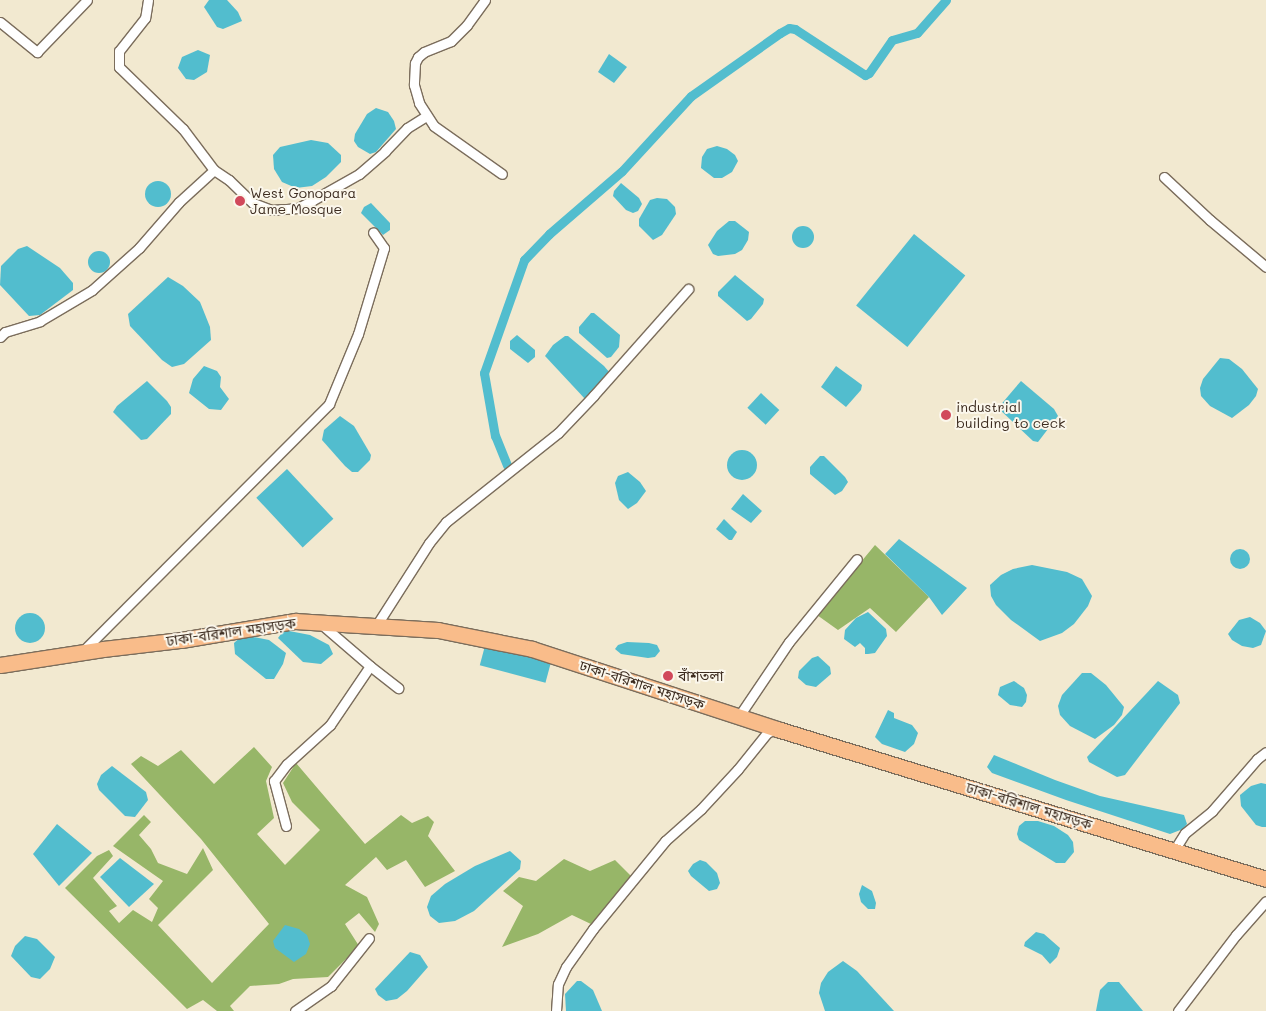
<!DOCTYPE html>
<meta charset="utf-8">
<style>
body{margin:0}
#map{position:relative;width:1266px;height:1011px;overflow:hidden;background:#f2e9d0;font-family:Mali,"Noto Sans Bengali",sans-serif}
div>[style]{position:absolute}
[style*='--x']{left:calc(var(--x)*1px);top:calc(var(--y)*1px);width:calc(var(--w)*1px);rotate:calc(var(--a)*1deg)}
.forest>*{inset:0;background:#97b668}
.water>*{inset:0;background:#52bdce;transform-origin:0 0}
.round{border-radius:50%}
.canal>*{height:9px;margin:-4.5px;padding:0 4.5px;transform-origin:4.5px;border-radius:4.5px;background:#52bdce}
.roads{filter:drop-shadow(1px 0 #7b6d5c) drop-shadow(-1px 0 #7b6d5c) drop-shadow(0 1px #7b6d5c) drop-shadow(0 -1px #7b6d5c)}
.street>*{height:9px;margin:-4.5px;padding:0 4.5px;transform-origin:4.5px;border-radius:4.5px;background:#fff}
.highway>*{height:15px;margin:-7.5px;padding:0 7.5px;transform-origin:7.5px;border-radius:7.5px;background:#f9bc8a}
.dots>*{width:14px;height:14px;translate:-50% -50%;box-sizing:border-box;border:2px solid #fbf7ec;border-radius:50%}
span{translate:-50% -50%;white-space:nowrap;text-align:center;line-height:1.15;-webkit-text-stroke:4px #fbf7ec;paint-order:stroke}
.poi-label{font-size:14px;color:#3b2a1e}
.left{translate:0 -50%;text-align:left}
.street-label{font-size:14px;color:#3b2a1e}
</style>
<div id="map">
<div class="forest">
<div style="clip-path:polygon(875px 545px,929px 597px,896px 632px,870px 608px,838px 630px,817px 615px)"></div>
<div style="clip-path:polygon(254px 747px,272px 767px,266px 781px,274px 818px,257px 834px,285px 865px,320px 830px,292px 802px,283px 783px,296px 763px,365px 844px,401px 815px,412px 823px,428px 816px,434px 822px,428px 836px,455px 871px,425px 887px,406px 860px,387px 870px,376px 857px,345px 885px,367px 897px,379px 924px,375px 932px,359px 913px,345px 924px,359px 946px,328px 977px,293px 979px,279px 984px,250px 986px,230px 1006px,234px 1011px,217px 1011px,203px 1000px,187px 1009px,65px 888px,97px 856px,109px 850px,113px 856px,93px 878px,117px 906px,109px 911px,119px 923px,133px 910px,152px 922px,158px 908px,149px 899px,163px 881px,113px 846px,144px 815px,151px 822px,139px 835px,151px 849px,158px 863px,187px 874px,203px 848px,213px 870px,158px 925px,212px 983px,269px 924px,201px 839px,131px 764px,141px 756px,158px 766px,181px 750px,214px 784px)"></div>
<div style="clip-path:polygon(564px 859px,590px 871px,615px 860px,632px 877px,593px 925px,572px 915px,538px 934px,502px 947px,523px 906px,503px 891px,519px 877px,536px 881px)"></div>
</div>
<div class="water">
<div style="clip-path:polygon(209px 0,227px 0,238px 12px,242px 21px,223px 29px,217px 27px,204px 7px)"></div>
<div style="clip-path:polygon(198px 50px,210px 55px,207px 72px,194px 80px,186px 79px,178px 68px,182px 57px)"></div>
<div style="clip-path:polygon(609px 54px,627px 67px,614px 83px,598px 72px)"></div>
<div style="clip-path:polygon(376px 108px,388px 112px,394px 121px,396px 129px,376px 152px,370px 154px,358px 147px,354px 141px,355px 134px,367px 114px)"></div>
<div style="clip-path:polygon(311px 140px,328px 143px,341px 155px,341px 162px,326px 177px,312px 186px,296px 188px,282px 182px,274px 169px,273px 155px,280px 147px)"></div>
<div style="clip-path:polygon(717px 146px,727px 149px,735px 155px,738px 161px,732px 172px,722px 178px,714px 178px,701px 168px,702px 157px,707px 149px)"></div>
<div class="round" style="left:145px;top:181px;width:26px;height:26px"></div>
<div style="clip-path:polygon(621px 183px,639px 198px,642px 204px,638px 211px,633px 213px,626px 210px,613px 196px,614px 191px)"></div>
<div style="clip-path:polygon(657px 198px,667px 199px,675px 207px,676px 214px,662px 235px,653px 240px,639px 226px,639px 219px,650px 200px)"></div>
<div style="clip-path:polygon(371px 203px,390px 223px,390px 230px,383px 235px,361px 213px,364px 207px)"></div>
<div style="clip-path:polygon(729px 221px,735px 221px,749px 232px,748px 240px,742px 250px,735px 254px,718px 256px,713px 254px,708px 245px,717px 231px)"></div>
<div class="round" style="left:792px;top:226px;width:22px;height:22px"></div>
<div style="left:914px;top:234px;width:66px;height:92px;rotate:39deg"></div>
<div style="clip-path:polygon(27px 246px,60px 268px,73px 283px,73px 290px,40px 315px,29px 316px,0 285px,1px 266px,18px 249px)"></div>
<div class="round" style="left:88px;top:251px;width:22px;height:22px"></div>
<div style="clip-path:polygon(735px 275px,764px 299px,763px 304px,751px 319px,747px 321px,718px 296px,718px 292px)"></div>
<div style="clip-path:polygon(168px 277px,183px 286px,200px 302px,210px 327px,211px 340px,184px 364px,172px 367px,162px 360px,130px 326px,128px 314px)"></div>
<div style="clip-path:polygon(591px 313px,594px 313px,620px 335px,619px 347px,611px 357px,607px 358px,579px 333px,579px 327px)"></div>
<div style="clip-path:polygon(517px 335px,535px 350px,535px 357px,528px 363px,510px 349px,510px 341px)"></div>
<div style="clip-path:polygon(565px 336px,568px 336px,604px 366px,610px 373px,586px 400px,545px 356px,553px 345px)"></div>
<div style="clip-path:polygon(1220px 358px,1229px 359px,1242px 369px,1258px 389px,1256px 396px,1249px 405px,1232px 418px,1210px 406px,1201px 396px,1200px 388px,1203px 379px)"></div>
<div style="clip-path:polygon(204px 366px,217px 371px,221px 377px,220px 387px,229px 399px,221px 410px,209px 409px,189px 393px,193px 379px)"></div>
<div style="clip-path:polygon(836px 366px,862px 385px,861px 390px,846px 407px,821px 387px)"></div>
<div style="clip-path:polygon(147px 381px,167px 401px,171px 407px,171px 414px,147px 439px,141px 440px,113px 412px,117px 406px)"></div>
<div style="clip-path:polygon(1021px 381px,1054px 409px,1058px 416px,1038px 442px,1033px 441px,998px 408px)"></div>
<div style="left:761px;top:393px;width:25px;height:20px;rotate:43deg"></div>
<div style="clip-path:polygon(340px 416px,354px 426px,371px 455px,370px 460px,358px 472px,352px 472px,345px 466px,322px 440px,324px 430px)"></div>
<div class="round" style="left:727px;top:450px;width:30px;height:30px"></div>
<div style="clip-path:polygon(820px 456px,824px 456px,845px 477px,848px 482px,842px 491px,835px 495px,810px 474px,810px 467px)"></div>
<div style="left:287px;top:469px;width:68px;height:42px;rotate:47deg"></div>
<div style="clip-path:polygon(628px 472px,640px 482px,646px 491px,637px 503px,628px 509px,619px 500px,615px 483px,618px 476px)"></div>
<div style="clip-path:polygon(743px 494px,762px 511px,751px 523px,731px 509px)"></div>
<div style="clip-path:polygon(724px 519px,737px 532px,732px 540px,729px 540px,716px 529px)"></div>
<div style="clip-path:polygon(899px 539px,967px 588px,942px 615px,929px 597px,885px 554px)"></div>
<div class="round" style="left:1230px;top:549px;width:20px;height:20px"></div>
<div style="clip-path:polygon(1032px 565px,1067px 572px,1082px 579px,1092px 596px,1088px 606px,1074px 624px,1062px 633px,1040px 641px,1011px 620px,996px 605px,991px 596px,990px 585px,1001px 575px,1013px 569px)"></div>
<div style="clip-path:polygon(868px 612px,886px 629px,887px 636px,875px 653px,868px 654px,865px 654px,865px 648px,860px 643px,855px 647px,844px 639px,845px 630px,856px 618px)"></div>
<div class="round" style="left:15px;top:613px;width:30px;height:30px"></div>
<div style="clip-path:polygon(1250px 617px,1260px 623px,1266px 631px,1261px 645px,1253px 648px,1242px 646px,1232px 640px,1228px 634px,1239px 620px)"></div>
<div style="clip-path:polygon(284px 630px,310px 635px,329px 645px,333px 654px,321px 664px,303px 662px,278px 638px)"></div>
<div style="clip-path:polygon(243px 635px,269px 640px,286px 653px,283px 664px,274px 679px,266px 679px,235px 654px,234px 643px)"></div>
<div style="left:486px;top:642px;width:68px;height:24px;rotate:15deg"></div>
<div style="clip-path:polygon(627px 642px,649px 643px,657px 645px,660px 651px,655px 657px,648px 658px,621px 654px,615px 649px,618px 645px)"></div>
<div style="clip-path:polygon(818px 656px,830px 667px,831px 674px,816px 687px,806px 685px,798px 678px,799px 671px,812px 658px)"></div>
<div style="clip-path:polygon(1082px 673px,1091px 673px,1106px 685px,1124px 707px,1122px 715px,1114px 725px,1095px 739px,1070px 726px,1060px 715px,1058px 706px,1062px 695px)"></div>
<div style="clip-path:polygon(1014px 681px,1024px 688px,1027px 695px,1026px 702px,1022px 707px,1010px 705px,998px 695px,1000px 687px)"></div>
<div style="clip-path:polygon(1158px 681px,1178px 695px,1180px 703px,1125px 775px,1117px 777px,1089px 762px,1087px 757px)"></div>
<div style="clip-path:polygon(888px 710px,894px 713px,894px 718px,912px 725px,918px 733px,914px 744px,905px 752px,882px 744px,875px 737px)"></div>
<div style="clip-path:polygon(994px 755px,1055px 780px,1100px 796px,1184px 815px,1187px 824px,1183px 829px,1170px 834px,1066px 800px,992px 773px,987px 767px)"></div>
<div style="clip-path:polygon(112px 766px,146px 792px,148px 800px,135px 817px,125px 816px,99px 790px,97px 784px,101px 775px)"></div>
<div style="clip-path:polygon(1261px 783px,1266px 784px,1266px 827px,1262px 827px,1256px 825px,1241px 806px,1240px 795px,1251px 786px)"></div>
<div style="clip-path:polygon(1025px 821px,1038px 821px,1054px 826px,1068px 835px,1073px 842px,1074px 852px,1065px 863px,1056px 863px,1019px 840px,1017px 834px,1019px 826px)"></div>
<div style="clip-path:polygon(57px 824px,92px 853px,59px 886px,33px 854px)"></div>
<div style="clip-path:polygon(510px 851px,521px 861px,520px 869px,474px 911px,455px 921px,439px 923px,430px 916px,427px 907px,431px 896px,445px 884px,475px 866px)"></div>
<div style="clip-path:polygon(120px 858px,154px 884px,129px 907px,100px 877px)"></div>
<div style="clip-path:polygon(700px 860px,706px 862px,717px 873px,720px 883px,717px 889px,709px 891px,691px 876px,688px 871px,693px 864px)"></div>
<div style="clip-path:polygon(862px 885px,872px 891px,876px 903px,875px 909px,868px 909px,861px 902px,859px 894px)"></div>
<div style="clip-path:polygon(285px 925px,299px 929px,307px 935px,310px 944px,306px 954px,294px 962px,275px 948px,273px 941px)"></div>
<div style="clip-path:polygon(1036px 932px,1044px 934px,1060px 948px,1057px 957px,1050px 964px,1042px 955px,1024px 946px,1025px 942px)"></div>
<div style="clip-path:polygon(25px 936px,37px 939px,55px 957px,50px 969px,40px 979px,31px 977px,11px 956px,15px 946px)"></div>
<div style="clip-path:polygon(410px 952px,420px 955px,428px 967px,407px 991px,397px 999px,386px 1001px,378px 995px,375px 989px)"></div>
<div style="clip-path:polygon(843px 961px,857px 971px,894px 1011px,825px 1011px,819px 993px,821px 983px,828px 972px)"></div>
<div style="clip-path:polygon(577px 981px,581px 981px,593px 990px,602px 1011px,566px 1011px,565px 994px)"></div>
<div style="clip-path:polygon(1108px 982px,1119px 982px,1143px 1011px,1096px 1011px,1100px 990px)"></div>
</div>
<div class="canal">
<div style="--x:507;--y:465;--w:31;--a:-112"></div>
<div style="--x:495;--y:436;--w:64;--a:-99.9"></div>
<div style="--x:484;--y:373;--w:120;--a:-70.5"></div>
<div style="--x:524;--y:260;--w:36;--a:-46"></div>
<div style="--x:549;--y:234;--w:96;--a:-40.8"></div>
<div style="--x:622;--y:171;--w:102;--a:-47.4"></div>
<div style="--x:691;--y:96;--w:109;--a:-35.3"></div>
<div style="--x:780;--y:33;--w:10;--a:-29"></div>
<div style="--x:789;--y:28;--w:6;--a:9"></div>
<div style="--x:795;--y:29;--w:84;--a:33.3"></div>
<div style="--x:865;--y:75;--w:4;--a:-27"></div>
<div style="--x:869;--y:73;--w:40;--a:-55.1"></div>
<div style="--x:892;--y:40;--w:26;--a:-16"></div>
<div style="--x:917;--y:33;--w:44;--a:-48.7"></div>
</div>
<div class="roads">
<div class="street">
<div style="--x:148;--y:0;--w:18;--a:99"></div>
<div style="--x:145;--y:18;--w:42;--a:128.2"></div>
<div style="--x:119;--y:51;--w:16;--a:90"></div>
<div style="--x:119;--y:67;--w:89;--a:44.1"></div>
<div style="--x:183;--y:129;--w:51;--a:52.9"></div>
<div style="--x:214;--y:170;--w:18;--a:34"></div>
<div style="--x:229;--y:180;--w:33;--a:44"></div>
<div style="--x:253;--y:203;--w:19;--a:21"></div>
<div style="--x:271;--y:210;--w:27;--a:-4"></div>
<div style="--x:298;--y:208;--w:17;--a:-28"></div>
<div style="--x:313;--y:200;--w:53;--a:-29.5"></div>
<div style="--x:359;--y:174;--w:35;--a:-41"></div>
<div style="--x:385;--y:151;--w:32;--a:-46"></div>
<div style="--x:407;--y:128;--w:22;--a:-32"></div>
<div style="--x:485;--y:0;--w:31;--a:126"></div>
<div style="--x:467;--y:25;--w:23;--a:135"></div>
<div style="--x:451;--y:41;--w:29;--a:158"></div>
<div style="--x:424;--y:52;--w:8;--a:140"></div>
<div style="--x:418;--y:57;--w:7;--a:117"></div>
<div style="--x:415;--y:63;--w:22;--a:93"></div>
<div style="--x:414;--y:85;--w:19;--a:74"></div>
<div style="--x:419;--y:103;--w:27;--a:57"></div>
<div style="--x:434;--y:126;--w:83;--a:35.2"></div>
<div style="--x:0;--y:22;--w:48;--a:39"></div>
<div style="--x:37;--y:52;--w:72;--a:-46.1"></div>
<div style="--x:1164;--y:177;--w:63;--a:43.1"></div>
<div style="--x:1210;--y:220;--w:73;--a:40"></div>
<div style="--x:0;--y:337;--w:7;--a:-45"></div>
<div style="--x:5;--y:332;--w:37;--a:-17"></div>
<div style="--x:40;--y:321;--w:61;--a:-30.8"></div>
<div style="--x:92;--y:290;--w:63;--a:-41.8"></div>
<div style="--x:139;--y:248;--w:61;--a:-49"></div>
<div style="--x:179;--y:202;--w:47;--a:-42.4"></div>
<div style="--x:376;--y:626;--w:98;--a:-57.4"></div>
<div style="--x:429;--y:543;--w:27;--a:-51"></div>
<div style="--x:446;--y:522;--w:143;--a:-38.5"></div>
<div style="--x:558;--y:433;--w:52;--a:-46.5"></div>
<div style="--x:594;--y:395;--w:142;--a:-48.4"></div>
<div style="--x:82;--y:652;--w:350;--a:-45.1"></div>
<div style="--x:329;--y:404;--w:76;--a:-67.5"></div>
<div style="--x:358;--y:334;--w:90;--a:-73.2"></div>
<div style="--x:384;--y:248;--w:19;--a:-125"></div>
<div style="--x:370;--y:666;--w:36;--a:38"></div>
<div style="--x:739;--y:716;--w:89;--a:-56"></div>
<div style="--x:789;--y:642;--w:107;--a:-50.7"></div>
<div style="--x:286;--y:826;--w:47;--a:-104.9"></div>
<div style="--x:274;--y:781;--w:21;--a:-53"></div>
<div style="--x:287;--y:764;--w:58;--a:-42.2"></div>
<div style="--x:330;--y:725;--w:71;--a:-55.9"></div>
<div style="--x:370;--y:666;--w:65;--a:-139.4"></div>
<div style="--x:1173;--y:852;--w:22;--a:-58"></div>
<div style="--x:1185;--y:833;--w:35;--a:-39"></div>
<div style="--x:1212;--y:811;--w:69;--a:-49.1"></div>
<div style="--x:1257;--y:759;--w:11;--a:-38"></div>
<div style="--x:295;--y:1011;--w:44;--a:-34.8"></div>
<div style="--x:331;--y:986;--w:61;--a:-51.6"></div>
<div style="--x:556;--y:1011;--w:27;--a:-86"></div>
<div style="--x:558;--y:984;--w:19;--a:-65"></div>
<div style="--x:566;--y:967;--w:47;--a:-54.6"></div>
<div style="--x:593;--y:929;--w:114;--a:-50.7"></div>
<div style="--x:665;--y:841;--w:48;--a:-41.6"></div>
<div style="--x:701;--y:809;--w:54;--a:-47.2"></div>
<div style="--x:738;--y:769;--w:46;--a:-51.1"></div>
<div style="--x:767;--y:733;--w:9;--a:-27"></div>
<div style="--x:1178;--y:1011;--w:96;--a:-52.7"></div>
<div style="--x:1236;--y:935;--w:45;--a:-48.6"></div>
</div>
<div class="highway">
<div style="--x:0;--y:665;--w:104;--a:-8.8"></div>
<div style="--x:103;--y:649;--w:79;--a:-6.6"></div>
<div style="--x:181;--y:640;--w:116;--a:-9.5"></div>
<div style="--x:295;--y:621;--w:143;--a:3.6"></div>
<div style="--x:438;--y:630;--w:96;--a:11.4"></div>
<div style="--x:532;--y:649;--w:258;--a:18.1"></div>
<div style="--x:777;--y:729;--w:511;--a:17.05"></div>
</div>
</div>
<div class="dots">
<div style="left:240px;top:201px;background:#d1495b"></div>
<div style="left:946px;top:415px;background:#d1495b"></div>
<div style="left:668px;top:676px;background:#d1495b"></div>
</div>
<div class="poi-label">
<span class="left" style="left:250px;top:201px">West Gonopara<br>Jame Mosque</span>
<span class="left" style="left:956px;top:415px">industrial<br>building to ceck</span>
<span class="left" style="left:678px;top:676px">বাঁশতলা</span>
</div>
<div class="street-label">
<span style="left:231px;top:632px;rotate:-8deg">ঢাকা-বরিশাল মহাসড়ক</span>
<span style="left:642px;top:685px;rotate:18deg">ঢাকা-বরিশাল মহাসড়ক</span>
<span style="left:1029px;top:806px;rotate:17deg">ঢাকা-বরিশাল মহাসড়ক</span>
</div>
</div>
